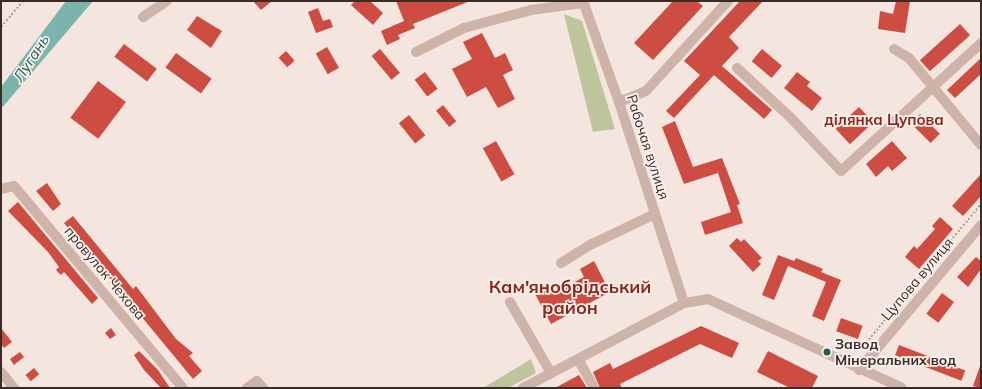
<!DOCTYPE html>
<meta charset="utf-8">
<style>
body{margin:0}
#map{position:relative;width:982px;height:389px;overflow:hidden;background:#f4e6de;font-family:Mulish,sans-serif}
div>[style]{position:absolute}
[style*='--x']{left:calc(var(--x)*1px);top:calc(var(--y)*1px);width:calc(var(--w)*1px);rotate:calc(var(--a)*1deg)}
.green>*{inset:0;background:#bec59c}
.water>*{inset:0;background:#7ab4ad}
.building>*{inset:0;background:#ce4d42;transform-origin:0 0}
.path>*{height:1.5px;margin-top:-0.75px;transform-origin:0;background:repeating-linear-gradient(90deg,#ba9d92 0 2px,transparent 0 4px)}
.minor>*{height:10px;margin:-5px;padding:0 5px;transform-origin:5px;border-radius:5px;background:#ceb3a8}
.dots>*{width:11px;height:11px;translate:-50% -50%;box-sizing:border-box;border:2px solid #fbf1eb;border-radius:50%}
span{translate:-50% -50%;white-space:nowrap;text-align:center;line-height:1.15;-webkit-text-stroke:3.5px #fbf1eb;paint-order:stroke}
.street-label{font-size:14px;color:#3a2c29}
.poi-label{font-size:14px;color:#3a2c29;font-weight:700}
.left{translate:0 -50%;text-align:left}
.water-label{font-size:15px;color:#1b5f59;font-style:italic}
.neighbourhood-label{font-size:15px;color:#8f251c;font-weight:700}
.district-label{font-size:18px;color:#8f251c;font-weight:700}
.frame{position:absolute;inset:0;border:2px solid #3a2c29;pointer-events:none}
</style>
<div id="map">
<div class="green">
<div style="clip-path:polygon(564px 14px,582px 21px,615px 129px,593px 132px)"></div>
<div style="clip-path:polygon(531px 359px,536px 373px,508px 388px,483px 388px)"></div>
</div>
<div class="water">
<div style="clip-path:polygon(66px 1px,93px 1px,1px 109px,1px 87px)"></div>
</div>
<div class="building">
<div style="clip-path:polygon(253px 1px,272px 1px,261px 10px)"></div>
<div style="clip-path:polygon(355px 1px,370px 1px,383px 13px,373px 25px,351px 5px)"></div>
<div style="clip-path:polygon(396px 1px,470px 1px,413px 24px,415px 28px,398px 35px,400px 39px,387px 45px,381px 31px,404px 21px)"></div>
<div style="clip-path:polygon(673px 1px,697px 1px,703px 6px,653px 60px,634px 43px)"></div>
<div style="clip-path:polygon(740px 1px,763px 1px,729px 37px,739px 48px,722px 66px,772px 110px,764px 119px,714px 75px,674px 118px,666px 111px,700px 75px,684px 61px)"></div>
<div style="clip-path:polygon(896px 1px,910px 1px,905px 33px,878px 29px,880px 11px,893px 14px)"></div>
<div style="clip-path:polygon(318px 8px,323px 21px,330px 19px,333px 27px,316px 33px,308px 12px)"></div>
<div style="clip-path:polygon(197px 16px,222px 31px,211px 48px,187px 30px)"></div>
<div style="left:960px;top:24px;width:15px;height:54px;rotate:48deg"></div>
<div style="clip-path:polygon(482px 33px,495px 58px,505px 53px,513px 70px,503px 75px,515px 99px,498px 108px,486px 87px,467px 97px,452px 69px,472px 59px,463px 42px)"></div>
<div style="left:124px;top:44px;width:41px;height:16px;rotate:37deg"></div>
<div style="left:327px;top:47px;width:24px;height:13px;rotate:60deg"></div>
<div style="left:380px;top:49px;width:31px;height:11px;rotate:50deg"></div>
<div style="left:762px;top:49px;width:26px;height:16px;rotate:40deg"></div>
<div style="left:286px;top:51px;width:13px;height:10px;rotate:48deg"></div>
<div style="left:176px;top:53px;width:44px;height:18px;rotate:36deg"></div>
<div style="clip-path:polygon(981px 58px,981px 74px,955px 98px,947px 90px)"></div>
<div style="left:425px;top:72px;width:21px;height:13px;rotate:53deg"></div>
<div style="clip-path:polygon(797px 72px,810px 82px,807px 86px,822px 98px,812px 111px,784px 88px)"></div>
<div style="left:98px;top:81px;width:35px;height:46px;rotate:37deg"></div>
<div style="left:443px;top:105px;width:21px;height:9px;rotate:51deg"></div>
<div style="left:859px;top:107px;width:21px;height:32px;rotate:47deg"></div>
<div style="left:920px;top:114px;width:28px;height:13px;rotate:45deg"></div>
<div style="left:409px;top:115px;width:26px;height:13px;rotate:51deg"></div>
<div style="clip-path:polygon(675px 121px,693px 167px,722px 158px,740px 204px,737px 205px,743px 223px,705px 235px,701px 222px,731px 212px,718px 173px,684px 184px,662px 127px)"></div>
<div style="left:496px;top:141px;width:38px;height:15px;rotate:61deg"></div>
<div style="clip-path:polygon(892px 141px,907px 158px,892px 171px,888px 166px,876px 177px,866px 164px)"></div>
<div style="clip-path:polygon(981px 174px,981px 196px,963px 216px,952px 206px)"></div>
<div style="clip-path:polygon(47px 183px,61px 204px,53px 211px,36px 191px)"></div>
<div style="clip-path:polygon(18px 202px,98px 298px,92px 304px,64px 272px,61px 275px,56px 270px,59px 267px,48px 252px,8px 211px)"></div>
<div style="clip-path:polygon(73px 216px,133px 289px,136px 286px,176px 339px,193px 353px,189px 356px,202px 371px,193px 379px,64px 223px)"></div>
<div style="clip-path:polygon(940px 217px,953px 229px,919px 269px,905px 257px,914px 246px,917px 249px,935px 229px,932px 226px)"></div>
<div style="clip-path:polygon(737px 238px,741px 242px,744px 239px,762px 258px,758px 261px,761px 264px,753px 272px,729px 246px)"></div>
<div style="clip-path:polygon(778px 255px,794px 261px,796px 258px,823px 269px,821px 272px,841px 280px,824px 321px,812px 316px,826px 282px,788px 266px,774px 300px,762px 295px)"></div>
<div style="clip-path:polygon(976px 257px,981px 261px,981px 269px,968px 287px,957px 277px)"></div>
<div style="clip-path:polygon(594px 261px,610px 292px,551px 324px,534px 292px,547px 285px,552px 294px,584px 277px,580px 269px)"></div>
<div style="left:942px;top:293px;width:15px;height:26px;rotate:37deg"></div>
<div style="left:841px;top:318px;width:23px;height:14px;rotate:20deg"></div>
<div style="clip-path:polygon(701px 326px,739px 343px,732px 358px,700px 344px,620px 384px,622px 388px,600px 388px,593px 372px,610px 363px,613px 369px)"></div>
<div style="clip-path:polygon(1px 328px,12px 342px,4px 348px,1px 344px)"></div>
<div style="clip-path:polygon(111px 328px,116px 335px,110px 339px,105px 333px)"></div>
<div style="left:899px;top:345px;width:71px;height:11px;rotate:21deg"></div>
<div style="clip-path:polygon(139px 351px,158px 370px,170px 388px,161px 388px,144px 370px,134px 355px)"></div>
<div style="clip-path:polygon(768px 351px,818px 376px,812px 388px,790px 388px,757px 372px)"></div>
<div style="clip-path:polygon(20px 352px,24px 357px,14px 365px,10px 359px)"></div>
<div style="clip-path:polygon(980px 366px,981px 366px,981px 388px,973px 386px)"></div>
<div style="left:34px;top:368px;width:8px;height:11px;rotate:50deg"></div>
<div style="clip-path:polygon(579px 375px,587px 388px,555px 388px)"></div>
</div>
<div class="path">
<div style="--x:1;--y:27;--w:34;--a:-50"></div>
<div style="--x:861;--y:349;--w:188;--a:-50.4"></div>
</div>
<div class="minor">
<div style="--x:583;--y:1;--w:107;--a:70.4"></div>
<div style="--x:619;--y:102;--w:211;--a:72.1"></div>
<div style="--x:143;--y:17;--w:29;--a:-34"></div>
<div style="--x:894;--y:49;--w:17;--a:31"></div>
<div style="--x:909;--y:58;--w:113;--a:50.4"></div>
<div style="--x:416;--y:52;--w:54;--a:-26.6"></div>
<div style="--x:464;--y:28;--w:69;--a:-15"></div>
<div style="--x:531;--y:10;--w:52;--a:-7.7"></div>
<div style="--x:737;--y:68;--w:72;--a:42.8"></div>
<div style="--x:790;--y:117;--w:74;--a:46.6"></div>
<div style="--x:841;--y:171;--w:190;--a:-42.4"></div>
<div style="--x:619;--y:102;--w:29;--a:-22"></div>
<div style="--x:646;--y:91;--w:122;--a:-47.7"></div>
<div style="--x:1;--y:189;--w:13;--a:-13"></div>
<div style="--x:14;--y:186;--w:263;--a:50.1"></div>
<div style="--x:561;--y:263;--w:36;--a:-32"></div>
<div style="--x:592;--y:244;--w:70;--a:-25.5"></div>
<div style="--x:510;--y:302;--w:82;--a:60"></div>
<div style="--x:578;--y:359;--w:33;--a:61"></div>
<div style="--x:859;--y:370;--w:189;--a:-49.9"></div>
<div style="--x:1;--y:372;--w:21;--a:51"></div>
<div style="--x:247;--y:388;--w:12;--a:-35"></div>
<div style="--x:257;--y:381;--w:9;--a:49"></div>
<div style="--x:523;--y:388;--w:182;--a:-27.8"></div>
<div style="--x:684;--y:303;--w:24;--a:-9"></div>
<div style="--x:708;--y:299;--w:213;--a:24.6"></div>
</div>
<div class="dots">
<div style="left:827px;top:352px;background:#1b5f59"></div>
</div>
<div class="street-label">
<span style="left:648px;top:147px;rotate:72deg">Рабочая вулиця</span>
<span style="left:105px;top:273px;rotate:50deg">провулок Чехова</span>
<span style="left:917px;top:279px;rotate:-50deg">Цупова вулиця</span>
</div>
<div class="poi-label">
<span class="left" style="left:835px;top:352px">Завод<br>Мінеральних вод</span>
</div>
<div class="water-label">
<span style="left:31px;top:58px;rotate:-57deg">Лугань</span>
</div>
<div class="neighbourhood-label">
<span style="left:884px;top:120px">ділянка Цупова</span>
</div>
<div class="district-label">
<span style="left:570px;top:298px">Кам'янобрідський<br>район</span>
</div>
<div class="frame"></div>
</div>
